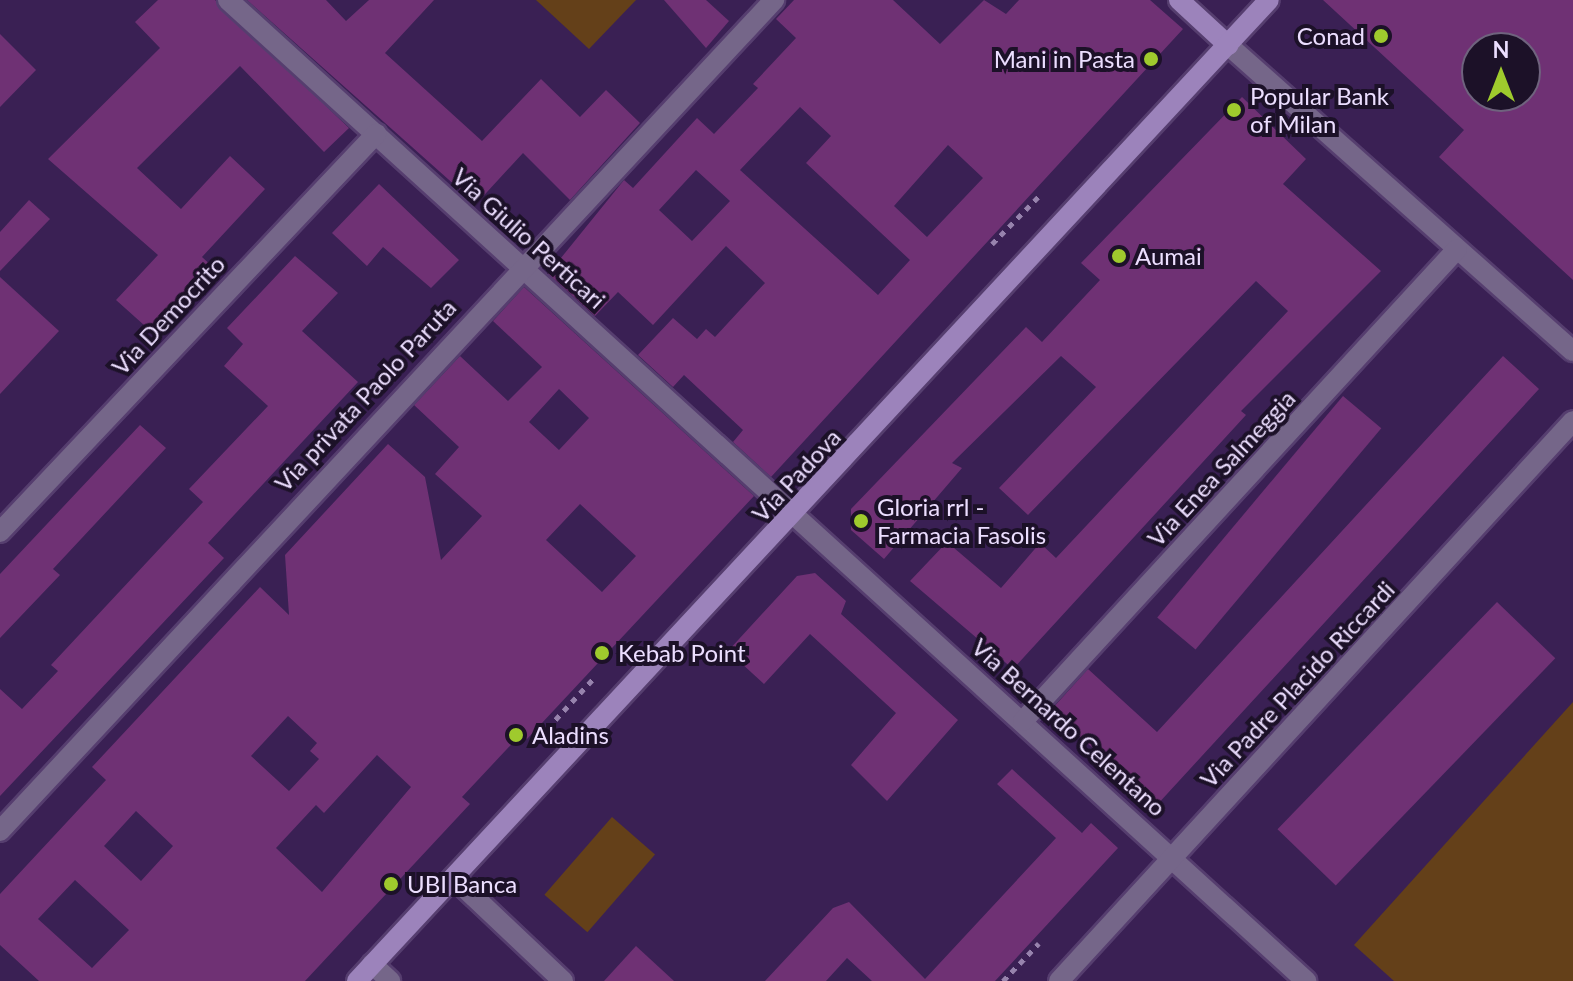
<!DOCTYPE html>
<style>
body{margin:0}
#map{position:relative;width:1573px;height:981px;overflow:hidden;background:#3a2054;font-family:Lato,sans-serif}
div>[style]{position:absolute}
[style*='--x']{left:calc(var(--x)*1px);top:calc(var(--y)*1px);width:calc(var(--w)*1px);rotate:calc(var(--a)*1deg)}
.green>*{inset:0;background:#644019;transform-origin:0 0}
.building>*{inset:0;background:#6f3174;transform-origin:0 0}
.path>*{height:5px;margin-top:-2.5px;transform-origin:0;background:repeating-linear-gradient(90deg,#9783ad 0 6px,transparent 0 12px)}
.roads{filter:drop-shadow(2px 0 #563e6f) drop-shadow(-2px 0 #563e6f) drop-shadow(0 2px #563e6f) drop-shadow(0 -2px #563e6f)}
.street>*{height:20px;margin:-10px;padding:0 10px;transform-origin:10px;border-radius:10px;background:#756689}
.secondary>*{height:20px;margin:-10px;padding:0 10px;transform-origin:10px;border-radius:10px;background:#9c83bb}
.dots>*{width:22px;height:22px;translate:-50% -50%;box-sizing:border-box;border:4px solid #1c1128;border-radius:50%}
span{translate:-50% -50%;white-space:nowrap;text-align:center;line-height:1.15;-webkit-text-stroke:8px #1c1128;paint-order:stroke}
.poi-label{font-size:24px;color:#ecdeff}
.right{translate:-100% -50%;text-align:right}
.left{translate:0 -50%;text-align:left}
.street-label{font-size:24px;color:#ecdeff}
.north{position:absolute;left:1461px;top:32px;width:80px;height:80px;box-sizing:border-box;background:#1c1128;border:2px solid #6f637e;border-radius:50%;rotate:0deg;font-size:22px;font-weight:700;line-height:32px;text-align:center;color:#ecdeff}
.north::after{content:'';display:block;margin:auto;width:28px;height:36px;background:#9fca2d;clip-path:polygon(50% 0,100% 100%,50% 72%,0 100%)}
</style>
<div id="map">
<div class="green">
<div style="clip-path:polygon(536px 0,636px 0,589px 49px)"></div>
<div style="clip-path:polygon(1573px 702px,1573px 981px,1394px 981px,1354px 945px)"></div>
<div style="left:612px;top:817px;width:57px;height:103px;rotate:41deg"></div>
</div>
<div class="building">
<div style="clip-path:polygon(158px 0,215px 0,349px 128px,324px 152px,240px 66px,137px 168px,181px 209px,230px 156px,265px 189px,202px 257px,215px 269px,154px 334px,116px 300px,158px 255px,48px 159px,160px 48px,135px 22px)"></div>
<div style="clip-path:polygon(247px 0,326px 0,346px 21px,369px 0,434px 0,385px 53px,482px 141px,541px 79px,580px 117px,606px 90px,640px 123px,570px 200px,523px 153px,476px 204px)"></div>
<div style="clip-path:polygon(664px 0,706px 0,729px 21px,706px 48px)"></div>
<div style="clip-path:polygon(evenodd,794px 0,893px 0,940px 44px,984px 0,1006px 14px,1019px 0,1150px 0,1183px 29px,771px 477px,733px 442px,743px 430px,684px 375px,673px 387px,638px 355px,673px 318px,697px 339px,706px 329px,715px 337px,765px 283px,726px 246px,653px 325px,618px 292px,595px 316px,548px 274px,624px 180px,633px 188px,697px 118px,714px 134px,758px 88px,753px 84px,796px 38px,776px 19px,794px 0,800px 107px,831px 136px,806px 163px,910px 260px,878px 295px,740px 170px,800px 107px,794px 0,948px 145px,983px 178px,927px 237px,894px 206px,948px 145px,794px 0,696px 170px,730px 201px,692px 241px,659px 210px,696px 170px)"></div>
<div style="clip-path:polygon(evenodd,1323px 0,1573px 0,1573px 280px,1439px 157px,1464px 130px,1323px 0,1477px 48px,1525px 48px,1525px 96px,1477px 96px,1477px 48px)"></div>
<div style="clip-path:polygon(0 34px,36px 70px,0 107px)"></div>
<div style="clip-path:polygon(1242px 97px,1306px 159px,1283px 184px,1381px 271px,1241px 411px,1246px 415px,1013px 669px,910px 581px,947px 542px,1001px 588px,1040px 543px,1056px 558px,1288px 311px,1256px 281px,1028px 515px,999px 488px,1096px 387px,1061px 356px,952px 463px,962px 468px,884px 559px,851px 530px,851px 509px,1026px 327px,1042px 342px,1100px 280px,1081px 263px)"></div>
<div style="clip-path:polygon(379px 184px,459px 260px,431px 288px,383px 247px,367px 266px,332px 233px)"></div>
<div style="clip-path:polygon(29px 200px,50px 219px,0 271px,0 232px)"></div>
<div style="clip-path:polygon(295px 256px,338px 293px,302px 331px,358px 382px,208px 543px,224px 558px,0 796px,0 689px,22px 709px,58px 671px,51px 665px,203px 502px,189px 489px,268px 406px,224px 366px,243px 344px,227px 328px)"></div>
<div style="clip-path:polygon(0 277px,59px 331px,0 394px)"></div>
<div style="clip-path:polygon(evenodd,524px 287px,754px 496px,527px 739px,521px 734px,462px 797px,470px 804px,305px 981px,39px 981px,0 945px,0 894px,106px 780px,92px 767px,260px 587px,289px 615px,285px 555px,388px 444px,425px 477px,441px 560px,482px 516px,435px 474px,459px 447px,414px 405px,460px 356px,508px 401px,542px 367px,493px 321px,524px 287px,559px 389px,589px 418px,559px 450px,529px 422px,559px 389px,524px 287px,580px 504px,636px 556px,602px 592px,546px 540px,580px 504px,524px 287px,288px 716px,317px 743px,310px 751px,319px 759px,289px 791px,251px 756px,288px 716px,524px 287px,377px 755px,411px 787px,322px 892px,276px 848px,316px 805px,324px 813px,377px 755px,524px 287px,136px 811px,173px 846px,141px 881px,104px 846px,136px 811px,524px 287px,75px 880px,129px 930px,92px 968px,38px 919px,75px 880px)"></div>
<div style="clip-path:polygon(1503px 356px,1539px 389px,1156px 806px,1051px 710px,1088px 669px,1157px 732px)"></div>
<div style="left:1343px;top:396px;width:50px;height:289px;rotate:40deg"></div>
<div style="clip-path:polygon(140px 425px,166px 448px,53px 569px,60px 575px,0 638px,0 574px)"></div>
<div style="clip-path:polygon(815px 573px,846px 601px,841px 614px,958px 720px,887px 801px,851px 765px,896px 713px,810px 634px,764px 684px,728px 651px,797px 576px)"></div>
<div style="left:1497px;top:602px;width:81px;height:316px;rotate:44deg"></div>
<div style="clip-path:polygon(1012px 769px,1082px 833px,1091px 823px,1118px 848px,995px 981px,872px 981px,847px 958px,826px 981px,765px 981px,833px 908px,849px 902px,925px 979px,1056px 838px,997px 784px)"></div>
<div style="clip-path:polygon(636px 946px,674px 981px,604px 981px)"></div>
</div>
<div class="path">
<div style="--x:992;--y:244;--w:69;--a:-45.6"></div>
<div style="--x:531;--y:746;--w:94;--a:-47.2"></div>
<div style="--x:1003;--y:981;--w:52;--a:-46.5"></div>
</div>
<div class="roads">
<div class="street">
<div style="--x:228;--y:0;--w:1458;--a:42.3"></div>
<div style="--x:1228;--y:45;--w:461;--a:41.6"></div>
<div style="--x:0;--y:532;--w:548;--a:-46.63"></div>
<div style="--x:1023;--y:721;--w:641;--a:-47.4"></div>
<div style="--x:0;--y:831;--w:1136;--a:-47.03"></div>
<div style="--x:454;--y:878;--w:150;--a:43.4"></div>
<div style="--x:372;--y:964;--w:25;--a:43"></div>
<div style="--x:1059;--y:981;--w:760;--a:-47.45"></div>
</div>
<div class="secondary">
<div style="--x:1179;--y:0;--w:67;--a:42.6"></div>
<div style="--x:357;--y:981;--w:1339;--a:-47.09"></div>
</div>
</div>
<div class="dots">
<div style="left:1381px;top:36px;background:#9fca2d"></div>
<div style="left:1151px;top:59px;background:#9fca2d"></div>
<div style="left:1234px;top:110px;background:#9fca2d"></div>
<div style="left:1119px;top:256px;background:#9fca2d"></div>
<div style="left:861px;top:521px;background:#9fca2d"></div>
<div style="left:602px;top:653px;background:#9fca2d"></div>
<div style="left:516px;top:735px;background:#9fca2d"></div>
<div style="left:391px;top:884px;background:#9fca2d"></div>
</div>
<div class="poi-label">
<span class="right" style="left:1365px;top:36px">Conad</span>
<span class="right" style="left:1135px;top:59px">Mani in Pasta</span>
<span class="left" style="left:1250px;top:110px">Popular Bank<br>of Milan</span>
<span class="left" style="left:1135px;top:256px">Aumai</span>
<span class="left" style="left:877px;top:521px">Gloria rrl -<br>Farmacia Fasolis</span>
<span class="left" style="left:618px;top:653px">Kebab Point</span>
<span class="left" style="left:532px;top:735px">Aladins</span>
<span class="left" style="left:407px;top:884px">UBI Banca</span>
</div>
<div class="street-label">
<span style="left:529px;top:238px;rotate:42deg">Via Giulio Perticari</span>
<span style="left:168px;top:315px;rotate:-47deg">Via Democrito</span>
<span style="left:365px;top:395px;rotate:-47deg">Via privata Paolo Paruta</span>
<span style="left:1221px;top:468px;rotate:-47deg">Via Enea Salmeggia</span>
<span style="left:796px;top:475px;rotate:-47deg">Via Padova</span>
<span style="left:1297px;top:684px;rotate:-47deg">Via Padre Placido Riccardi</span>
<span style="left:1069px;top:727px;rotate:42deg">Via Bernardo Celentano</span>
</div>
<div class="north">N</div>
</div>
